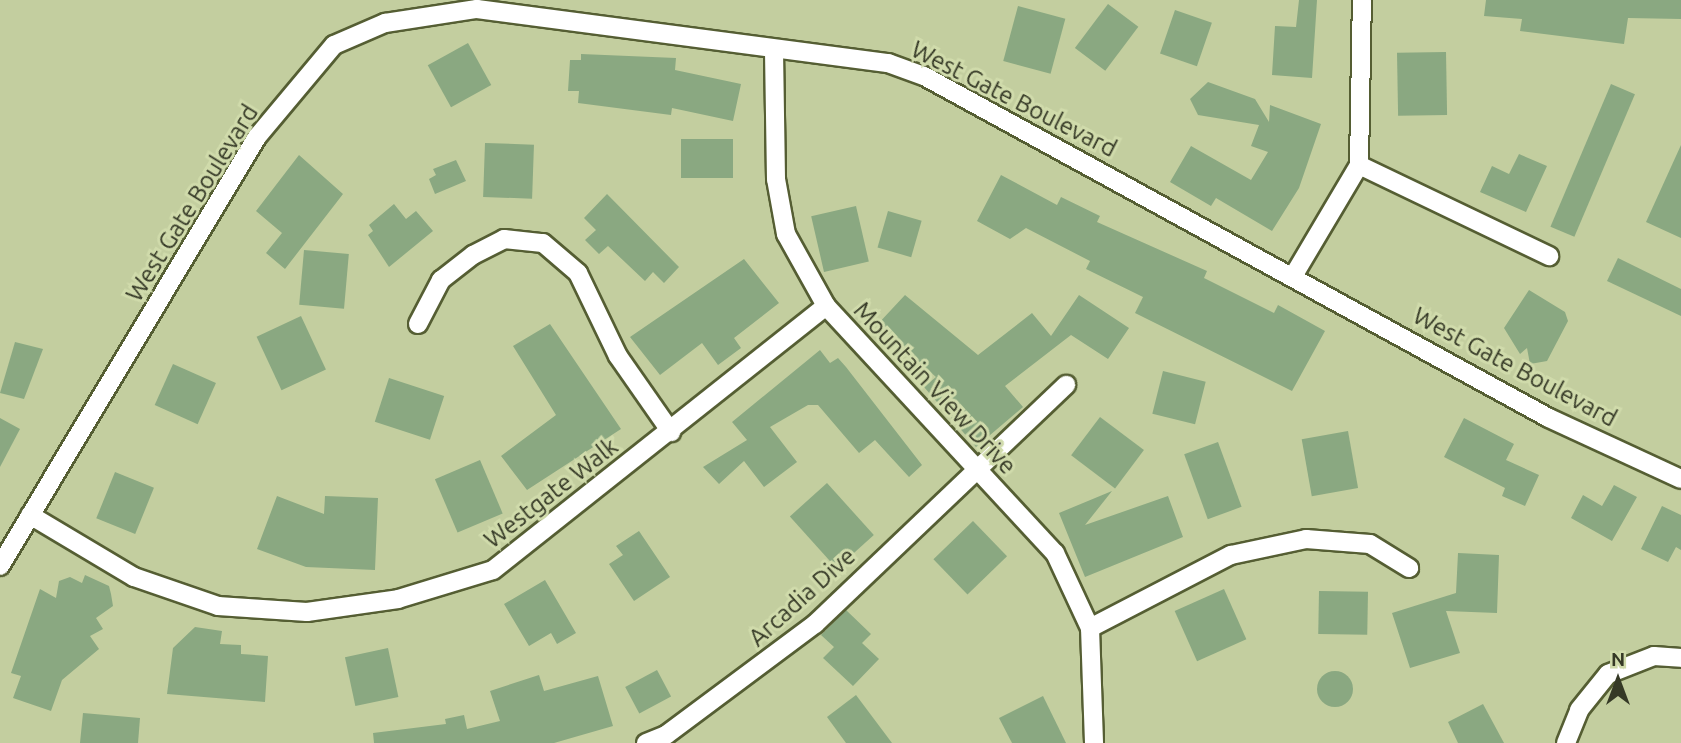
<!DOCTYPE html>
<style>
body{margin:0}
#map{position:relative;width:1681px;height:743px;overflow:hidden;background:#c3ce9f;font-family:Ubuntu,sans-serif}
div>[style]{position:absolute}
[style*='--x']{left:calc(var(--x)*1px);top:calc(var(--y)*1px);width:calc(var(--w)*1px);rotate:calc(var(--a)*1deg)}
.building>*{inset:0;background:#8aa881;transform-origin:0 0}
.round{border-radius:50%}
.roads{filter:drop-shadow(2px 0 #555e33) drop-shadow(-2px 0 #555e33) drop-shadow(0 2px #555e33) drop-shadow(0 -2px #555e33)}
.minor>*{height:18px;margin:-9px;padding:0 9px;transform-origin:9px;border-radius:9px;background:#fff}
span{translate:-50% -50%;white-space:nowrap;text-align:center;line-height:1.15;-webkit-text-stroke:6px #d0dbab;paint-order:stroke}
.street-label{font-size:24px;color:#353926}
.north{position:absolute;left:1583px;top:645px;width:70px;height:70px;-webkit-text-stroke:5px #d0dbab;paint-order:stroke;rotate:0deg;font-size:19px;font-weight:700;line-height:28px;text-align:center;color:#353926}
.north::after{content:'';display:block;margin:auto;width:24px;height:32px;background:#353926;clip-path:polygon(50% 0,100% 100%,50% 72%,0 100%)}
</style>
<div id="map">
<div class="building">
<div style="clip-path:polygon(1299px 0,1317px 0,1312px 78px,1272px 75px,1275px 26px,1296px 27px)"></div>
<div style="clip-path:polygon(1486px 0,1681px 0,1681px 19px,1628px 18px,1624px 44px,1520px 31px,1522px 19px,1484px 16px)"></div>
<div style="left:1108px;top:4px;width:38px;height:55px;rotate:37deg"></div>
<div style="left:1018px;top:6px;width:49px;height:57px;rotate:15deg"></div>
<div style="left:1175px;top:10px;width:39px;height:46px;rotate:19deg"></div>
<div style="left:468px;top:43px;width:48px;height:46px;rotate:61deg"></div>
<div style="left:1446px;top:52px;width:63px;height:49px;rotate:89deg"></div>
<div style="clip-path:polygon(581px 54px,676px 58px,675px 70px,741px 84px,733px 121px,672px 108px,671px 115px,578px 103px,579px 91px,568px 91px,570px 60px,581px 60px)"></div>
<div style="clip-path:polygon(1208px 82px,1255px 99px,1269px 122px,1270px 105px,1321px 124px,1299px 188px,1272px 231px,1216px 198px,1211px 206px,1170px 182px,1191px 146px,1251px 180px,1268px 152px,1251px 146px,1259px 125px,1198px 115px,1190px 99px)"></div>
<div style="left:1611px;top:84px;width:26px;height:155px;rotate:23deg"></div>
<div style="left:681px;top:139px;width:52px;height:39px"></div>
<div style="left:485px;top:143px;width:49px;height:54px;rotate:2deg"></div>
<div style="clip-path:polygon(1681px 145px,1681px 238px,1646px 222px)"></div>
<div style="clip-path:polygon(1519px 154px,1547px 166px,1526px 212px,1480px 192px,1492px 166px,1509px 174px)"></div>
<div style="clip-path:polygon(299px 155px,343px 194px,285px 269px,266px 253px,282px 233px,256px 211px)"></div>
<div style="clip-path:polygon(456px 160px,466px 181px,435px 194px,429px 179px,436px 175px,433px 169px)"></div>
<div style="clip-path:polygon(1001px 175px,1057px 205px,1061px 197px,1100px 216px,1097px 222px,1207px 271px,1204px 278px,1274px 313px,1278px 305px,1325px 331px,1292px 391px,1135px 313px,1143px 297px,1086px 269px,1090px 261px,1026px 228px,1010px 239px,977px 221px)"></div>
<div style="clip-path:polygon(607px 194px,679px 267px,664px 283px,653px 272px,645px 281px,608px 246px,599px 254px,585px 240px,596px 230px,584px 218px)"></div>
<div style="clip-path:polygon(394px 204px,406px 219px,416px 211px,433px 231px,389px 267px,368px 235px,373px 231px,369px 225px)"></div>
<div style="left:856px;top:206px;width:57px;height:46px;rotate:77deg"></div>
<div style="left:888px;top:211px;width:35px;height:38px;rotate:16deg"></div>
<div style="left:304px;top:250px;width:45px;height:55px;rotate:5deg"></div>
<div style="clip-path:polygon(1618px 258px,1681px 289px,1681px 316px,1607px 281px)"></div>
<div style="clip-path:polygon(744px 259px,779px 303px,734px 338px,741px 348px,718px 365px,702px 343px,660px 375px,630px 337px)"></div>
<div style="clip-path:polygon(1529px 290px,1565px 312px,1568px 321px,1547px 361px,1530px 364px,1527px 348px,1520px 354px,1504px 328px)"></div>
<div style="clip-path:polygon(905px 295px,978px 355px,1032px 313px,1051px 336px,1079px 295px,1129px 328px,1108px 359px,1071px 335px,1005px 386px,1023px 407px,976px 447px,924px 387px,936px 377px,877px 325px)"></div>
<div style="left:301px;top:316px;width:59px;height:49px;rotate:65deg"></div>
<div style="clip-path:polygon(550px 324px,621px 429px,527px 490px,501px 456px,556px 415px,513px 346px)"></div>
<div style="clip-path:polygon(15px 342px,43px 349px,24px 399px,0 393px)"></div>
<div style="clip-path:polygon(820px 350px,830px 363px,838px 358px,846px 367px,922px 465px,909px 477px,875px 440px,859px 453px,818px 405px,808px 405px,770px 427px,797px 462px,764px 487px,744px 461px,719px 484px,703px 467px,747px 440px,732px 422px)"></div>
<div style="left:173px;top:364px;width:47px;height:45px;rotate:24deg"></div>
<div style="left:1163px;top:371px;width:44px;height:44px;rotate:14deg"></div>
<div style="left:389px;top:378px;width:58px;height:46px;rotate:18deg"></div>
<div style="left:1100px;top:417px;width:55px;height:48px;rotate:37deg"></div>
<div style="clip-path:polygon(0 418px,20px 429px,0 467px)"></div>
<div style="clip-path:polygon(1464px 418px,1514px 444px,1506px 460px,1539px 475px,1525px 506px,1502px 496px,1505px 488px,1444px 457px)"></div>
<div style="left:1348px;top:431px;width:58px;height:47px;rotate:80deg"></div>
<div style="left:1218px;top:442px;width:69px;height:36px;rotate:70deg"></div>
<div style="left:480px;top:460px;width:58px;height:49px;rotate:67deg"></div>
<div style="left:115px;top:472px;width:42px;height:50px;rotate:22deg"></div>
<div style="left:827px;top:483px;width:70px;height:50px;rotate:48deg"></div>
<div style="clip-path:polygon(1614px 485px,1637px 497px,1612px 541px,1571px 518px,1583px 495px,1602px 506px)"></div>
<div style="clip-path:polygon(1112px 491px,1085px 525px,1168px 496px,1183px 537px,1085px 577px,1059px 513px)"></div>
<div style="clip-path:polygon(277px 496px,324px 514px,325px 496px,378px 498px,375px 570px,306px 567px,257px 549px)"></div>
<div style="clip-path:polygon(1662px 506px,1681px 515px,1681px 550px,1676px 547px,1668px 562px,1641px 549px)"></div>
<div style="left:973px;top:521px;width:49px;height:55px;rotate:46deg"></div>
<div style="clip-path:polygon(639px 531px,670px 577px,634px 601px,609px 564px,623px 555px,616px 546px)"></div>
<div style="clip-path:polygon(1458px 553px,1499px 555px,1497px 613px,1446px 611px,1460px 653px,1410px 668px,1392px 613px,1456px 593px)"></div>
<div style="clip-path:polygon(85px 575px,109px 586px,111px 594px,113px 606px,96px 618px,103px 629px,90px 636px,99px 649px,62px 680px,51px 711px,13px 698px,21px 676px,11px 673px,40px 589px,56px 598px,59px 581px,70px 577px,82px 583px)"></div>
<div style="clip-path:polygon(545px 580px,576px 633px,557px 644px,551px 633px,529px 646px,504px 604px)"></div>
<div style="left:1224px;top:589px;width:55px;height:54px;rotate:66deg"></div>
<div style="left:1319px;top:591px;width:49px;height:43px;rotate:1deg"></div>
<div style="clip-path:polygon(846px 610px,871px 634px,862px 643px,879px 659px,853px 686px,823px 658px,834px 647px,821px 635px)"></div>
<div style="clip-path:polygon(195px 627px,222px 631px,220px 644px,241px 645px,241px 654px,268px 656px,265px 702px,167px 694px,173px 648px)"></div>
<div style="left:388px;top:648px;width:50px;height:44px;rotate:78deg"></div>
<div style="left:657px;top:670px;width:30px;height:36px;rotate:62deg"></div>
<div class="round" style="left:1317px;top:671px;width:36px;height:36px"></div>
<div style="clip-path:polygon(539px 675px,544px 691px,598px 676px,613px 726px,554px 743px,374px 743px,373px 733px,446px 724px,445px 719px,464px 715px,467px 729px,500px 721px,490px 691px)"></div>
<div style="clip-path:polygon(856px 695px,892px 743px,846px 743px,827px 717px)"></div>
<div style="clip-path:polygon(1043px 696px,1066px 743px,1012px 743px,999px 718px)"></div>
<div style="clip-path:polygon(1483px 704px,1504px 743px,1458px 743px,1448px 722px)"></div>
<div style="clip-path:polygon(83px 713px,140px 718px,138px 743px,80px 743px)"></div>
</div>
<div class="roads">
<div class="minor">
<div style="--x:774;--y:51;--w:128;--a:89.1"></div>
<div style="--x:776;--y:179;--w:56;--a:79.7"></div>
<div style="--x:786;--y:234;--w:82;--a:60.9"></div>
<div style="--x:826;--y:306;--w:337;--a:47.2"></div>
<div style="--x:1055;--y:553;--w:83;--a:65"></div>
<div style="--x:1090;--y:628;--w:115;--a:88"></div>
<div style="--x:1359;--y:165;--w:211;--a:25.6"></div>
<div style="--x:1295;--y:273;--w:126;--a:-59.3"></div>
<div style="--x:1359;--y:165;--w:165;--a:-89"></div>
<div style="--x:418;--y:324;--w:50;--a:-62.4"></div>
<div style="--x:441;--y:280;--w:41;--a:-38"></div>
<div style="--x:473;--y:255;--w:35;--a:-27"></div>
<div style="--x:504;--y:239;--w:39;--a:6"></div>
<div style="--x:543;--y:243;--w:46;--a:40.6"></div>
<div style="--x:578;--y:273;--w:92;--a:64.3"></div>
<div style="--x:618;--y:356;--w:93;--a:55.1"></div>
<div style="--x:30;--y:515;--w:121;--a:30.8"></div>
<div style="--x:134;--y:577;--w:89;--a:19"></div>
<div style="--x:218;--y:606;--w:89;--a:3.9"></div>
<div style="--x:307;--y:612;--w:92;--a:-8.1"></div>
<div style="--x:398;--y:599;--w:99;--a:-17"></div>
<div style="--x:493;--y:570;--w:425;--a:-38.4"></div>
<div style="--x:0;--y:566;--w:500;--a:-59.08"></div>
<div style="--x:257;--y:137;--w:120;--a:-50.1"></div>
<div style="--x:334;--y:45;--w:56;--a:-23.3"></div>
<div style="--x:385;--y:23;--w:93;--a:-8.7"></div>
<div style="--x:477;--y:9;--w:415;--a:7.5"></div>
<div style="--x:888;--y:63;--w:38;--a:20"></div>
<div style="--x:924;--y:76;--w:712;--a:28.69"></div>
<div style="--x:1549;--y:418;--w:145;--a:24.8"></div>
<div style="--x:1090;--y:628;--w:159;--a:-27.4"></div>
<div style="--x:1231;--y:555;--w:77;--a:-12"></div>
<div style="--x:1306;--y:539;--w:64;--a:4.5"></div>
<div style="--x:1370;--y:544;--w:46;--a:31.6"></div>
<div style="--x:646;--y:743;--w:22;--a:-22"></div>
<div style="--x:666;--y:735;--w:186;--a:-36.7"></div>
<div style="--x:815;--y:624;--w:347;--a:-43.6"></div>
<div style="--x:1566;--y:743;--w:35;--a:-68"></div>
<div style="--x:1579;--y:710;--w:46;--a:-51.1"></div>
<div style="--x:1608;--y:674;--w:49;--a:-21.4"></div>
<div style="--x:1654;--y:656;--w:27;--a:4"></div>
</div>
</div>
<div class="street-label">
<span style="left:1014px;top:99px;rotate:27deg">West Gate Boulevard</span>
<span style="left:192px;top:203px;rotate:-58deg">West Gate Boulevard</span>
<span style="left:1515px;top:367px;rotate:28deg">West Gate Boulevard</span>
<span style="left:935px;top:388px;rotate:47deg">Mountain View Drive</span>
<span style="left:551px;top:493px;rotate:-38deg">Westgate Walk</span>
<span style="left:802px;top:597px;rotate:-42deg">Arcadia Dive</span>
</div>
<div class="north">N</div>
</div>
